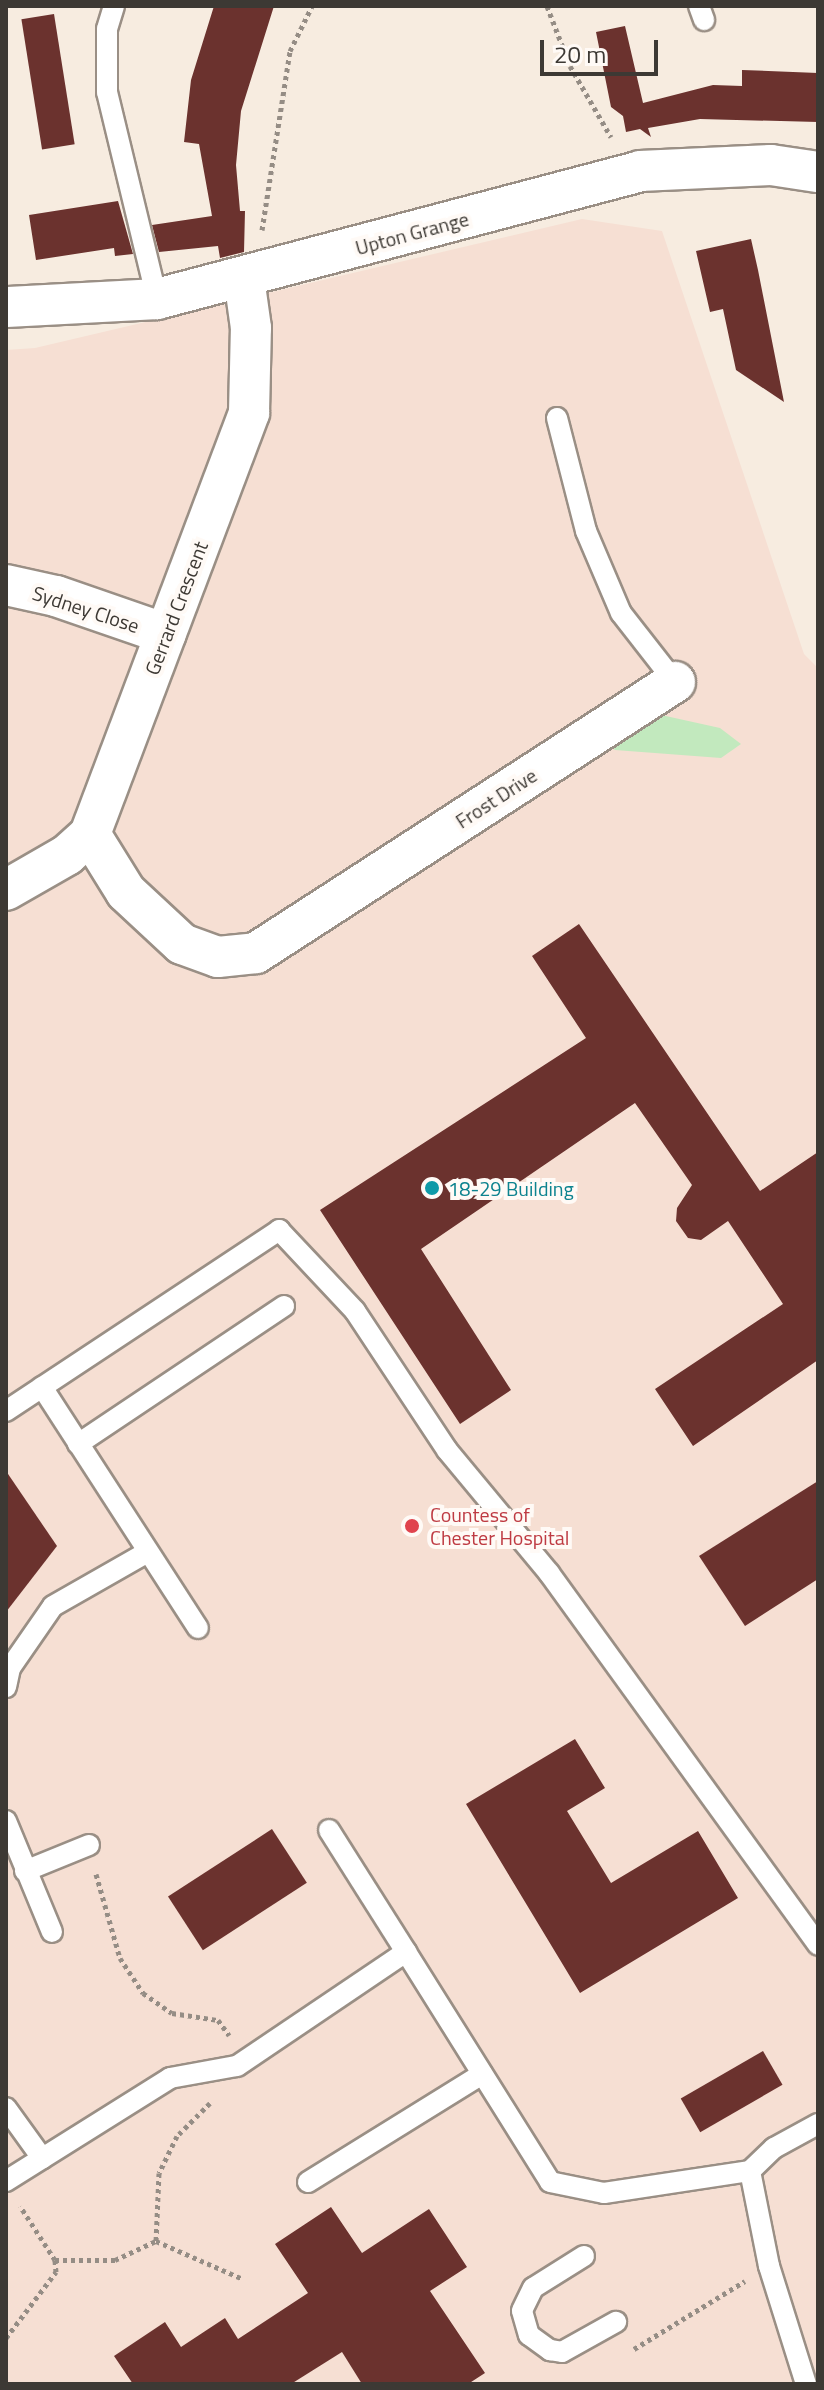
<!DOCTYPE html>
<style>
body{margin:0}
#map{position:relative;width:824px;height:2390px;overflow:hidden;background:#f7ece0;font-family:"Titillium Web",sans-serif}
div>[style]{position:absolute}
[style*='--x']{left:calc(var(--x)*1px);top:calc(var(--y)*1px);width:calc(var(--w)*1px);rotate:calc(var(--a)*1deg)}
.medical>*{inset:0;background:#f6dfd3}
.green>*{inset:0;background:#c2e9be}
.building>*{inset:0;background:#6b322e;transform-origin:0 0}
.path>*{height:5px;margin-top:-2.5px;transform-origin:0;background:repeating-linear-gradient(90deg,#958d85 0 4px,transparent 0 8px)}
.roads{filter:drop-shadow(2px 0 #9a8f85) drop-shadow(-2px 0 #9a8f85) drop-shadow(0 2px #9a8f85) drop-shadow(0 -2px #9a8f85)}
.lane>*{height:20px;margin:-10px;padding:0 10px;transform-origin:10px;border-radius:10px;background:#fff}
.street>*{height:40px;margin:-20px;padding:0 20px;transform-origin:20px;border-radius:20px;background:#fff}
.dots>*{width:22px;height:22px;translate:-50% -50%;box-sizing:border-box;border:4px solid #fffaf6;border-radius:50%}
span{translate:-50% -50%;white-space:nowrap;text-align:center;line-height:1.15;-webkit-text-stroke:8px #fffaf6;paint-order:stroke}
.street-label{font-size:20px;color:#3d3934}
.culture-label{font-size:20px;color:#0d838f}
.left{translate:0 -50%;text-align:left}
.health-label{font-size:20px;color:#be3a42}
.frame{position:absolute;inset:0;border:8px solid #3d3934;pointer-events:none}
.scale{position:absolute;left:540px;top:40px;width:118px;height:36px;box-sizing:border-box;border:4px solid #3d3934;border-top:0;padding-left:10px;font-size:24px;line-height:28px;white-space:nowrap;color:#3d3934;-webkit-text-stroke:6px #fffaf6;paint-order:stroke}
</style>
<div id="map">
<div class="medical">
<div style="clip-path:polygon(582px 219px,662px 231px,804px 654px,818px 668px,818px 2384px,6px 2384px,6px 350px,35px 348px)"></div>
</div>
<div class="green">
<div style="clip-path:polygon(616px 705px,720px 728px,741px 744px,721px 758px,615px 750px,589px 729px,586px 715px)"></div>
</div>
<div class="building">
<div style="clip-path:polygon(214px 6px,274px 6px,241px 111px,236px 165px,240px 211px,245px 211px,244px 252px,220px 258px,218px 246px,159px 252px,152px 225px,212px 216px,199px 144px,184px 142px,191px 80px)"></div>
<div style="left:54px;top:14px;width:132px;height:33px;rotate:81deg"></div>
<div style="clip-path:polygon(625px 26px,643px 103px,713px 85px,742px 86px,742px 70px,818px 73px,818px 122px,700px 119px,648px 128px,651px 137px,640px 129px,626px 132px,623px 116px,611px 107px,596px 32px)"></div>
<div style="clip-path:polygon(118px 201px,133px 254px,115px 256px,114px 248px,36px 260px,29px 215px)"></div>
<div style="clip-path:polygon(751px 239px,758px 270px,784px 402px,736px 370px,723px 309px,710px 312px,696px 251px)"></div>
<div style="clip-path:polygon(579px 924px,760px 1191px,818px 1152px,818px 1360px,693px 1446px,655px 1389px,783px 1304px,728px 1221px,701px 1240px,688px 1238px,676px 1221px,677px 1208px,692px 1185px,635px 1103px,421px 1249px,511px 1390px,460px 1424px,320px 1210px,586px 1038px,532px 956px)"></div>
<div style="clip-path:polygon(6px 1471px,57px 1546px,6px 1612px)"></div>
<div style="clip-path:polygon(818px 1481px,818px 1579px,745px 1626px,699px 1556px)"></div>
<div style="clip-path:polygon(575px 1739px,605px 1788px,567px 1811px,611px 1883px,698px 1831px,738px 1898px,580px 1993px,466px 1804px)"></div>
<div style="left:272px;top:1829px;width:64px;height:124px;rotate:57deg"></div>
<div style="left:763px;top:2051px;width:39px;height:95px;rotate:60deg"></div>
<div style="clip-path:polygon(331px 2207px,362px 2253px,429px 2209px,467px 2267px,430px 2291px,485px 2373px,468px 2384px,362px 2384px,342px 2352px,291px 2384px,133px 2384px,114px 2356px,165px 2322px,181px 2347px,225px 2318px,238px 2339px,308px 2293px,275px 2244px)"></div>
</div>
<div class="path">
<div style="--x:547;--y:6;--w:64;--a:69"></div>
<div style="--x:570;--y:66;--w:82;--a:60"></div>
<div style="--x:262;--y:230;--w:181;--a:-81.1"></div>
<div style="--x:290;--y:51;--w:50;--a:-63.9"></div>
<div style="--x:96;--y:1874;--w:87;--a:74.1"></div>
<div style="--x:120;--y:1958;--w:42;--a:56.7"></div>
<div style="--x:143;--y:1993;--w:35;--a:35"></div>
<div style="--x:172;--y:2013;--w:47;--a:8.7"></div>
<div style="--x:218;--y:2020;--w:19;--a:54"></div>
<div style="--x:210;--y:2103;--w:47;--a:135"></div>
<div style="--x:177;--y:2136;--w:41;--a:115.9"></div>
<div style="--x:159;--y:2173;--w:68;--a:92.5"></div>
<div style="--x:156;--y:2241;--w:95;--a:23.6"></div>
<div style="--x:55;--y:2260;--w:60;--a:0"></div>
<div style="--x:115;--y:2260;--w:45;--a:-24.9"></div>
<div style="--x:6;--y:2338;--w:83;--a:-52.9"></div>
<div style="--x:56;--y:2272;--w:12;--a:-95"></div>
<div style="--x:55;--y:2260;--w:64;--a:-122.9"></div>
<div style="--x:634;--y:2349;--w:130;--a:-31.5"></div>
</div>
<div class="roads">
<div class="lane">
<div style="--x:114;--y:6;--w:24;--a:107"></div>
<div style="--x:107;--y:29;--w:63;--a:90"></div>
<div style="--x:107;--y:92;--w:213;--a:76.4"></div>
<div style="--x:699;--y:6;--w:15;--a:70"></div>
<div style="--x:557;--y:418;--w:117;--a:75.6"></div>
<div style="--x:586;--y:531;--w:89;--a:66.9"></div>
<div style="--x:621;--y:613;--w:88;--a:52"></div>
<div style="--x:42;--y:1387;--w:287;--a:57.1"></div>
<div style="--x:6;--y:1411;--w:328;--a:-33.5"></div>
<div style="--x:279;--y:1230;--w:111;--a:46.8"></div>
<div style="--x:355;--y:1311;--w:167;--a:56.5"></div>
<div style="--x:447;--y:1450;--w:160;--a:50.3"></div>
<div style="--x:549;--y:1573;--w:459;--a:54.1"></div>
<div style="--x:78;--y:1444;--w:248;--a:-33.8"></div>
<div style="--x:6;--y:1687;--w:19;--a:-78"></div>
<div style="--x:10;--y:1668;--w:75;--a:-55.3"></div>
<div style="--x:53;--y:1606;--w:107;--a:-29.7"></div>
<div style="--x:6;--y:1821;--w:120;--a:67.5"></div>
<div style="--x:329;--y:1830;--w:144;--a:57.7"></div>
<div style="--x:25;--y:1871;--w:69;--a:-22.1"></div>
<div style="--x:6;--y:2108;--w:62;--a:54.2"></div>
<div style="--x:6;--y:2181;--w:194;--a:-32.1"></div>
<div style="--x:170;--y:2078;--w:68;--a:-10.2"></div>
<div style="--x:237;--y:2066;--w:204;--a:-34"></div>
<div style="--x:406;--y:1952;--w:271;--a:57.9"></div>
<div style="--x:550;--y:2182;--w:55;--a:11.5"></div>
<div style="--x:604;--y:2193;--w:148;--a:-8.6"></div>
<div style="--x:308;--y:2182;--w:205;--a:-31.8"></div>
<div style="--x:584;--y:2256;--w:60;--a:147.9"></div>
<div style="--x:533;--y:2288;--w:25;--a:116"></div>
<div style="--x:522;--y:2311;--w:25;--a:74"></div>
<div style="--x:529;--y:2335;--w:26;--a:36"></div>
<div style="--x:550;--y:2350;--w:12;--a:9"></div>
<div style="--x:562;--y:2352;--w:62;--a:-29.1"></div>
<div style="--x:806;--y:2384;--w:124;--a:-107.4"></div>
<div style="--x:769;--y:2266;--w:97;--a:-101.3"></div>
<div style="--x:750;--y:2171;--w:33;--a:-44"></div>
<div style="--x:774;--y:2148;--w:50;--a:-28.6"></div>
</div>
<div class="street">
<div style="--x:6;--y:307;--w:151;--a:-3"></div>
<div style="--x:157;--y:299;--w:500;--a:-14.8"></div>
<div style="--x:640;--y:171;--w:131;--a:-2.6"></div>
<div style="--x:771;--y:165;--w:48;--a:8.5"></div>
<div style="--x:6;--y:585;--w:51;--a:12.4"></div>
<div style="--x:56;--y:596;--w:116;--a:19.1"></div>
<div style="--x:90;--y:834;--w:68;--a:58.2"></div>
<div style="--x:126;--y:892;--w:76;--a:42.9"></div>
<div style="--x:182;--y:944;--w:38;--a:20"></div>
<div style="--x:218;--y:957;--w:38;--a:-6"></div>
<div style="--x:256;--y:953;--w:499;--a:-32.9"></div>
<div style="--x:6;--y:890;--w:70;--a:-29.8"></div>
<div style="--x:67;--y:855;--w:31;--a:-42"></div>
<div style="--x:90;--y:834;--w:450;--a:-69.3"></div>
<div style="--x:249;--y:413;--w:85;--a:-88.7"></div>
<div style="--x:251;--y:328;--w:50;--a:-98"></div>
</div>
</div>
<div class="dots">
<div style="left:432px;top:1188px;background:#0f9aa8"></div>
<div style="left:412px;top:1526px;background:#e0444e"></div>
</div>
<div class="street-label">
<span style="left:412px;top:233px;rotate:-15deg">Upton Grange</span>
<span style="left:176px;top:608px;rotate:-69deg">Gerrard Crescent</span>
<span style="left:86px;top:609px;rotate:18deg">Sydney Close</span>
<span style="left:496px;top:798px;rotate:-33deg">Frost Drive</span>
</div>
<div class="culture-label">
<span class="left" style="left:448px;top:1188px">18-29 Building</span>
</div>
<div class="health-label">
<span class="left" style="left:430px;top:1526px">Countess of<br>Chester Hospital</span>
</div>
<div class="frame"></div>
<div class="scale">20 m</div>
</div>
